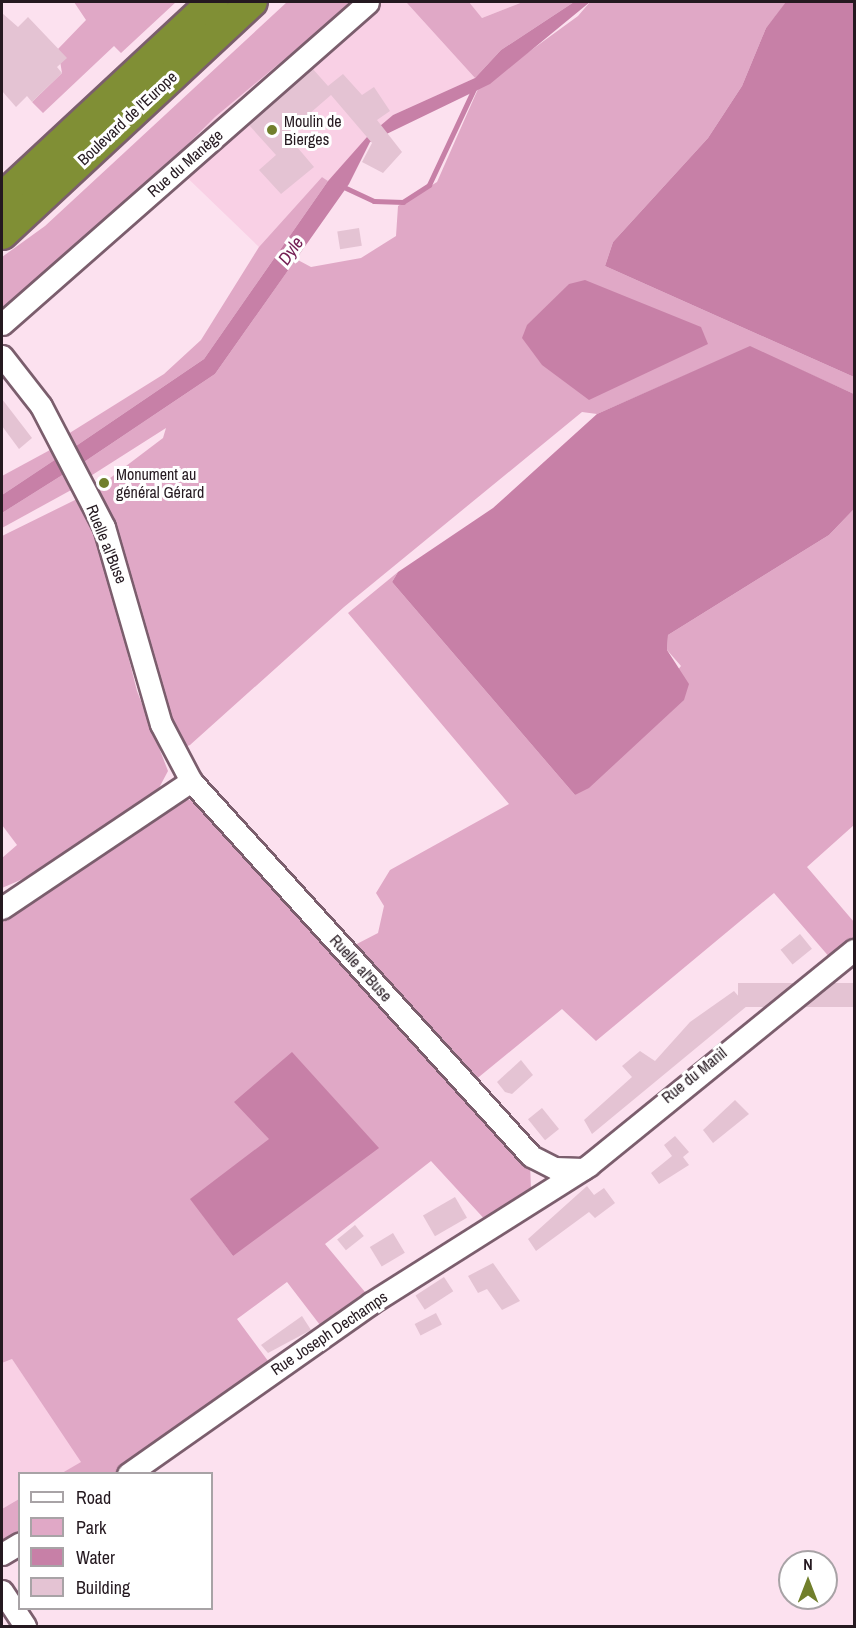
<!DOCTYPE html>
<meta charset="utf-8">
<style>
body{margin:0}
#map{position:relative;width:856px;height:1628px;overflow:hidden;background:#fce1ef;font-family:"Archivo Narrow",sans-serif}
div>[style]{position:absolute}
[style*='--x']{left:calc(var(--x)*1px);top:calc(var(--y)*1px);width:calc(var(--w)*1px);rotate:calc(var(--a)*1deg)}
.built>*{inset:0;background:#f9d0e5}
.green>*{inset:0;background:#e0a8c6}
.water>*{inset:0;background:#c780a7}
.stream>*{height:4.5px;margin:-2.25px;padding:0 2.25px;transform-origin:2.25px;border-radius:2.25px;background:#c780a7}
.building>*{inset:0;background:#e4c3d3;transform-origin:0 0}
.roads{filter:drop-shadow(2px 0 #7b5e6d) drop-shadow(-2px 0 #7b5e6d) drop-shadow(0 2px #7b5e6d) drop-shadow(0 -2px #7b5e6d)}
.minor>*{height:21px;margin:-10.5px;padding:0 10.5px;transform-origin:10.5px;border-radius:10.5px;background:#fff}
.highway>*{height:30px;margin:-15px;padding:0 15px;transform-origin:15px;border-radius:15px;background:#808f35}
.dots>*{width:16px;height:16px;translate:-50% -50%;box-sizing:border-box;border:3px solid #fff;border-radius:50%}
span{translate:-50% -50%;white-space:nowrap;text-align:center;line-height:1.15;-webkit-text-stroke:6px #fff;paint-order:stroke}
.street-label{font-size:16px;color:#251920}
.poi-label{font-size:16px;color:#251920}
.left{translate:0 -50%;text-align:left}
.water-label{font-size:18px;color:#752055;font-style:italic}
.frame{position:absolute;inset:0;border:3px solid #251920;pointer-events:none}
.legend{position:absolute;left:18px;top:1472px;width:195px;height:138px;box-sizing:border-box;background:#fff;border:2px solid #a8a3a6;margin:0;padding:8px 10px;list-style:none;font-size:18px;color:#251920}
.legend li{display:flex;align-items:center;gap:12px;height:30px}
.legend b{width:30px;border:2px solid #a8a3a6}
.north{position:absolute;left:778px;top:1550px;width:60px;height:60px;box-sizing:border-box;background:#fff;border:2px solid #a8a3a6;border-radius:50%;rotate:0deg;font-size:16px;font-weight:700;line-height:24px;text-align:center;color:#251920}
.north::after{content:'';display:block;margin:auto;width:21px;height:27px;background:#717f2c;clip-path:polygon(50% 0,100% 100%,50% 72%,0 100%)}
</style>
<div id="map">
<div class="built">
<div style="clip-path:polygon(353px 2px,406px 2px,475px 78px,393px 115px,328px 181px,322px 177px,259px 247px,173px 164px,215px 116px)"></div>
<div style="clip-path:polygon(469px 2px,523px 2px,482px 18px)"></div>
<div style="clip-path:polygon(12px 1359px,82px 1462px,62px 1473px,20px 1474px,19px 1499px,2px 1509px,2px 1363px)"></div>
</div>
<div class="green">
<div style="clip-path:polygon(74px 2px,176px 2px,121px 53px,114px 46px,43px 113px,32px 102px,62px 73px,58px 49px,86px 20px)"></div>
<div style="clip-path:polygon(287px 2px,353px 2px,215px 117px,2px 332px,2px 257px,45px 226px)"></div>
<div style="clip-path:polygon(406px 2px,469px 2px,482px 18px,523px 2px,574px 2px,501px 50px,475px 78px)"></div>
<div style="clip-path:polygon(590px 2px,787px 2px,766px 28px,742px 86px,708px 138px,613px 242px,605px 266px,854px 377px,854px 394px,750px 347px,597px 414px,582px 412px,344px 607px,190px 745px,179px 749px,97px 488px,163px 438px,166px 428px,89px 477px,81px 464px,215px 374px,296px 259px,311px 267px,361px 258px,396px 236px,398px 206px,437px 182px,478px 89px,578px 16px)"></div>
<div style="clip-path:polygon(322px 177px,328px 181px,204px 359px,73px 448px,68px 434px,164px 374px,201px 340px,259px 247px)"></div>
<div style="clip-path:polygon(50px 450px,56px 459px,2px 495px,2px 476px)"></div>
<div style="clip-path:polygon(64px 474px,73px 489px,2px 528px,2px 513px)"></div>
<div style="clip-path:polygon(77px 499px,99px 540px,137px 691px,168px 771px,159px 788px,41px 871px,2px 888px,2px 858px,17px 845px,2px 825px,2px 536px)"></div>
<div style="clip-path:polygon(854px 509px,854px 825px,807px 867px,854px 922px,854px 941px,831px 959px,774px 893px,596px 1041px,562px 1009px,474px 1081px,351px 947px,378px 933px,384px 906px,376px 893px,390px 870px,509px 804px,348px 613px,398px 572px,392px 582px,575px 795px,681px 666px,667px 650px,668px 635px,829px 535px)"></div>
<div style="clip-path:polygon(evenodd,184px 799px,200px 802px,530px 1163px,531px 1189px,489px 1224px,431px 1161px,325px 1244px,365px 1292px,320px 1325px,287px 1282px,237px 1319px,271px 1365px,121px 1473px,62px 1473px,81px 1462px,12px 1359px,2px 1363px,2px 919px,167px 802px,184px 799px,270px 1139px,233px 1256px,191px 1199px,270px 1139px)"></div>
<div style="clip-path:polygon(19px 1499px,19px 1537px,2px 1548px,2px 1509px)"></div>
</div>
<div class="water">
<div style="clip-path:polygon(574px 2px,590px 2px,490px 84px,370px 142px,349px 184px,215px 374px,81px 464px,73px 448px,204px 359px,328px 181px,367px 137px,393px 115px,475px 78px,501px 50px)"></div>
<div style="clip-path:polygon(786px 2px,854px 2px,854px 377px,605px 266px,613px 242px,708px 138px,742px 86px,766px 28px)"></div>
<div style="clip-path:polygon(585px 280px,701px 327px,708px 344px,589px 400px,542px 365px,522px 338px,527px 325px,569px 284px)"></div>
<div style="clip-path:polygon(750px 346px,854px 394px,854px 509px,829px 535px,668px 635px,667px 650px,689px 684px,684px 700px,589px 788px,575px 795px,392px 582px,398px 572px,493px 508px,597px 414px)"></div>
<div style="clip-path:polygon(56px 459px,64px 474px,2px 513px,2px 495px)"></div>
<div style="clip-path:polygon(292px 1052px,379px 1148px,233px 1256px,190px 1199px,269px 1139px,234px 1102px)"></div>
</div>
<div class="stream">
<div style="--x:342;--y:186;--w:35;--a:25"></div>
<div style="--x:374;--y:201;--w:29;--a:2"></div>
<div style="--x:403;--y:202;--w:31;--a:-33"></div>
<div style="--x:429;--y:185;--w:106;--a:-64.9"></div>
</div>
<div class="building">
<div style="clip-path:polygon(2px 13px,18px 27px,28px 17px,67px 58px,57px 67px,62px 73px,32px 102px,27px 96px,16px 107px,2px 91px)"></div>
<div style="clip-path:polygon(312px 68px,328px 86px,343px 74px,362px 95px,374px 87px,390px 111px,377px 120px,402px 152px,383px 173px,362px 162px,372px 143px,331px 95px,286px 134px,314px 167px,281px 194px,259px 170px,276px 155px,248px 124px)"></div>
<div style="left:359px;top:228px;width:18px;height:22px;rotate:81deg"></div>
<div style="clip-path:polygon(2px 399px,32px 438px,19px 449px,2px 426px)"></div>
<div style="left:800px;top:934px;width:19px;height:25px;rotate:51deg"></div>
<div style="left:855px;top:983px;width:24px;height:117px;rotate:90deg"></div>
<div style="clip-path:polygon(734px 991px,747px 1006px,592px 1134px,584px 1120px,632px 1077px,622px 1066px,640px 1051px,655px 1061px,690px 1022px)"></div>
<div style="clip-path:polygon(521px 1060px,533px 1075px,512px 1094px,505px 1092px,497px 1082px)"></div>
<div style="clip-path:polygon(735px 1100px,749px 1114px,713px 1143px,703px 1130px)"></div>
<div style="left:542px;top:1108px;width:27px;height:18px;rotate:51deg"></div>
<div style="clip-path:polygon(675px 1136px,689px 1152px,683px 1157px,689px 1165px,659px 1184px,651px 1173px,672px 1156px,664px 1145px)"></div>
<div style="clip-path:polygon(587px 1186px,594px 1195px,604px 1188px,615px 1203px,595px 1218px,589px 1212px,536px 1251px,528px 1239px)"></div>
<div style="left:455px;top:1197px;width:24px;height:37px;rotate:60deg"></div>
<div style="left:355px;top:1225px;width:14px;height:23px;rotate:51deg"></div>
<div style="left:393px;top:1233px;width:23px;height:27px;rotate:59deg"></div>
<div style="clip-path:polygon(493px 1263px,520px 1301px,502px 1310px,487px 1289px,478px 1293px,468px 1276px)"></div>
<div style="left:444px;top:1277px;width:17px;height:34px;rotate:57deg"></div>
<div style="left:436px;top:1313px;width:13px;height:24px;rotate:63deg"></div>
<div style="clip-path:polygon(302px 1316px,311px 1330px,268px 1353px,261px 1345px)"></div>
</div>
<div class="roads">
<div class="minor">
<div style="--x:2;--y:324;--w:487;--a:-41.3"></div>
<div style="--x:2;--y:356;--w:63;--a:52"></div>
<div style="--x:41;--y:406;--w:136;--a:62.5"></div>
<div style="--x:104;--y:527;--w:205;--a:73.9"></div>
<div style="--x:161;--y:724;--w:64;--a:62.2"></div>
<div style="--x:191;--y:781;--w:506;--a:47.8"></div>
<div style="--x:531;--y:1156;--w:27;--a:27"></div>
<div style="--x:555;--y:1168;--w:28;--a:2"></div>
<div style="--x:2;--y:908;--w:228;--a:-33.9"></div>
<div style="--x:128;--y:1474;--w:297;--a:-35.1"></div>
<div style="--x:371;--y:1303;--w:258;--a:-32.3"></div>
<div style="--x:589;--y:1165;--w:341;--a:-39.1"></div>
<div style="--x:2;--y:1554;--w:21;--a:-31"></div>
<div style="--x:2;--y:1591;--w:42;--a:56.7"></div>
</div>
<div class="highway">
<div style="--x:2;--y:198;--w:288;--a:-42.9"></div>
<div style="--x:2;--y:234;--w:341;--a:-42.9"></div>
</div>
</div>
<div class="dots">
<div style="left:272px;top:130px;background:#717f2c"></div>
<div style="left:104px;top:483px;background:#717f2c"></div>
</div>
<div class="street-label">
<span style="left:127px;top:118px;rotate:-43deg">Boulevard de l'Europe</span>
<span style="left:185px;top:163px;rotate:-41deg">Rue du Manège</span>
<span style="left:107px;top:544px;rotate:68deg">Ruelle al'Buse</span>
<span style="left:361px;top:968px;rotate:48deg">Ruelle al'Buse</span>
<span style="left:694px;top:1075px;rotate:-39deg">Rue du Manil</span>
<span style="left:329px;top:1333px;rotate:-34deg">Rue Joseph Dechamps</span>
</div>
<div class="poi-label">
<span class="left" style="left:284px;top:130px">Moulin de<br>Bierges</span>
<span class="left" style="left:116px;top:483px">Monument au<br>général Gérard</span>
</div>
<div class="water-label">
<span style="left:291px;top:251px;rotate:-55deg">Dyle</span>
</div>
<div class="frame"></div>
<ul class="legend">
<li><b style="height:8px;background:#fff"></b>Road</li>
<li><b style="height:16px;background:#e0a8c6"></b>Park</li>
<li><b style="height:16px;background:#c780a7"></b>Water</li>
<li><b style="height:16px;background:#e4c3d3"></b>Building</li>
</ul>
<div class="north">N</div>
</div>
